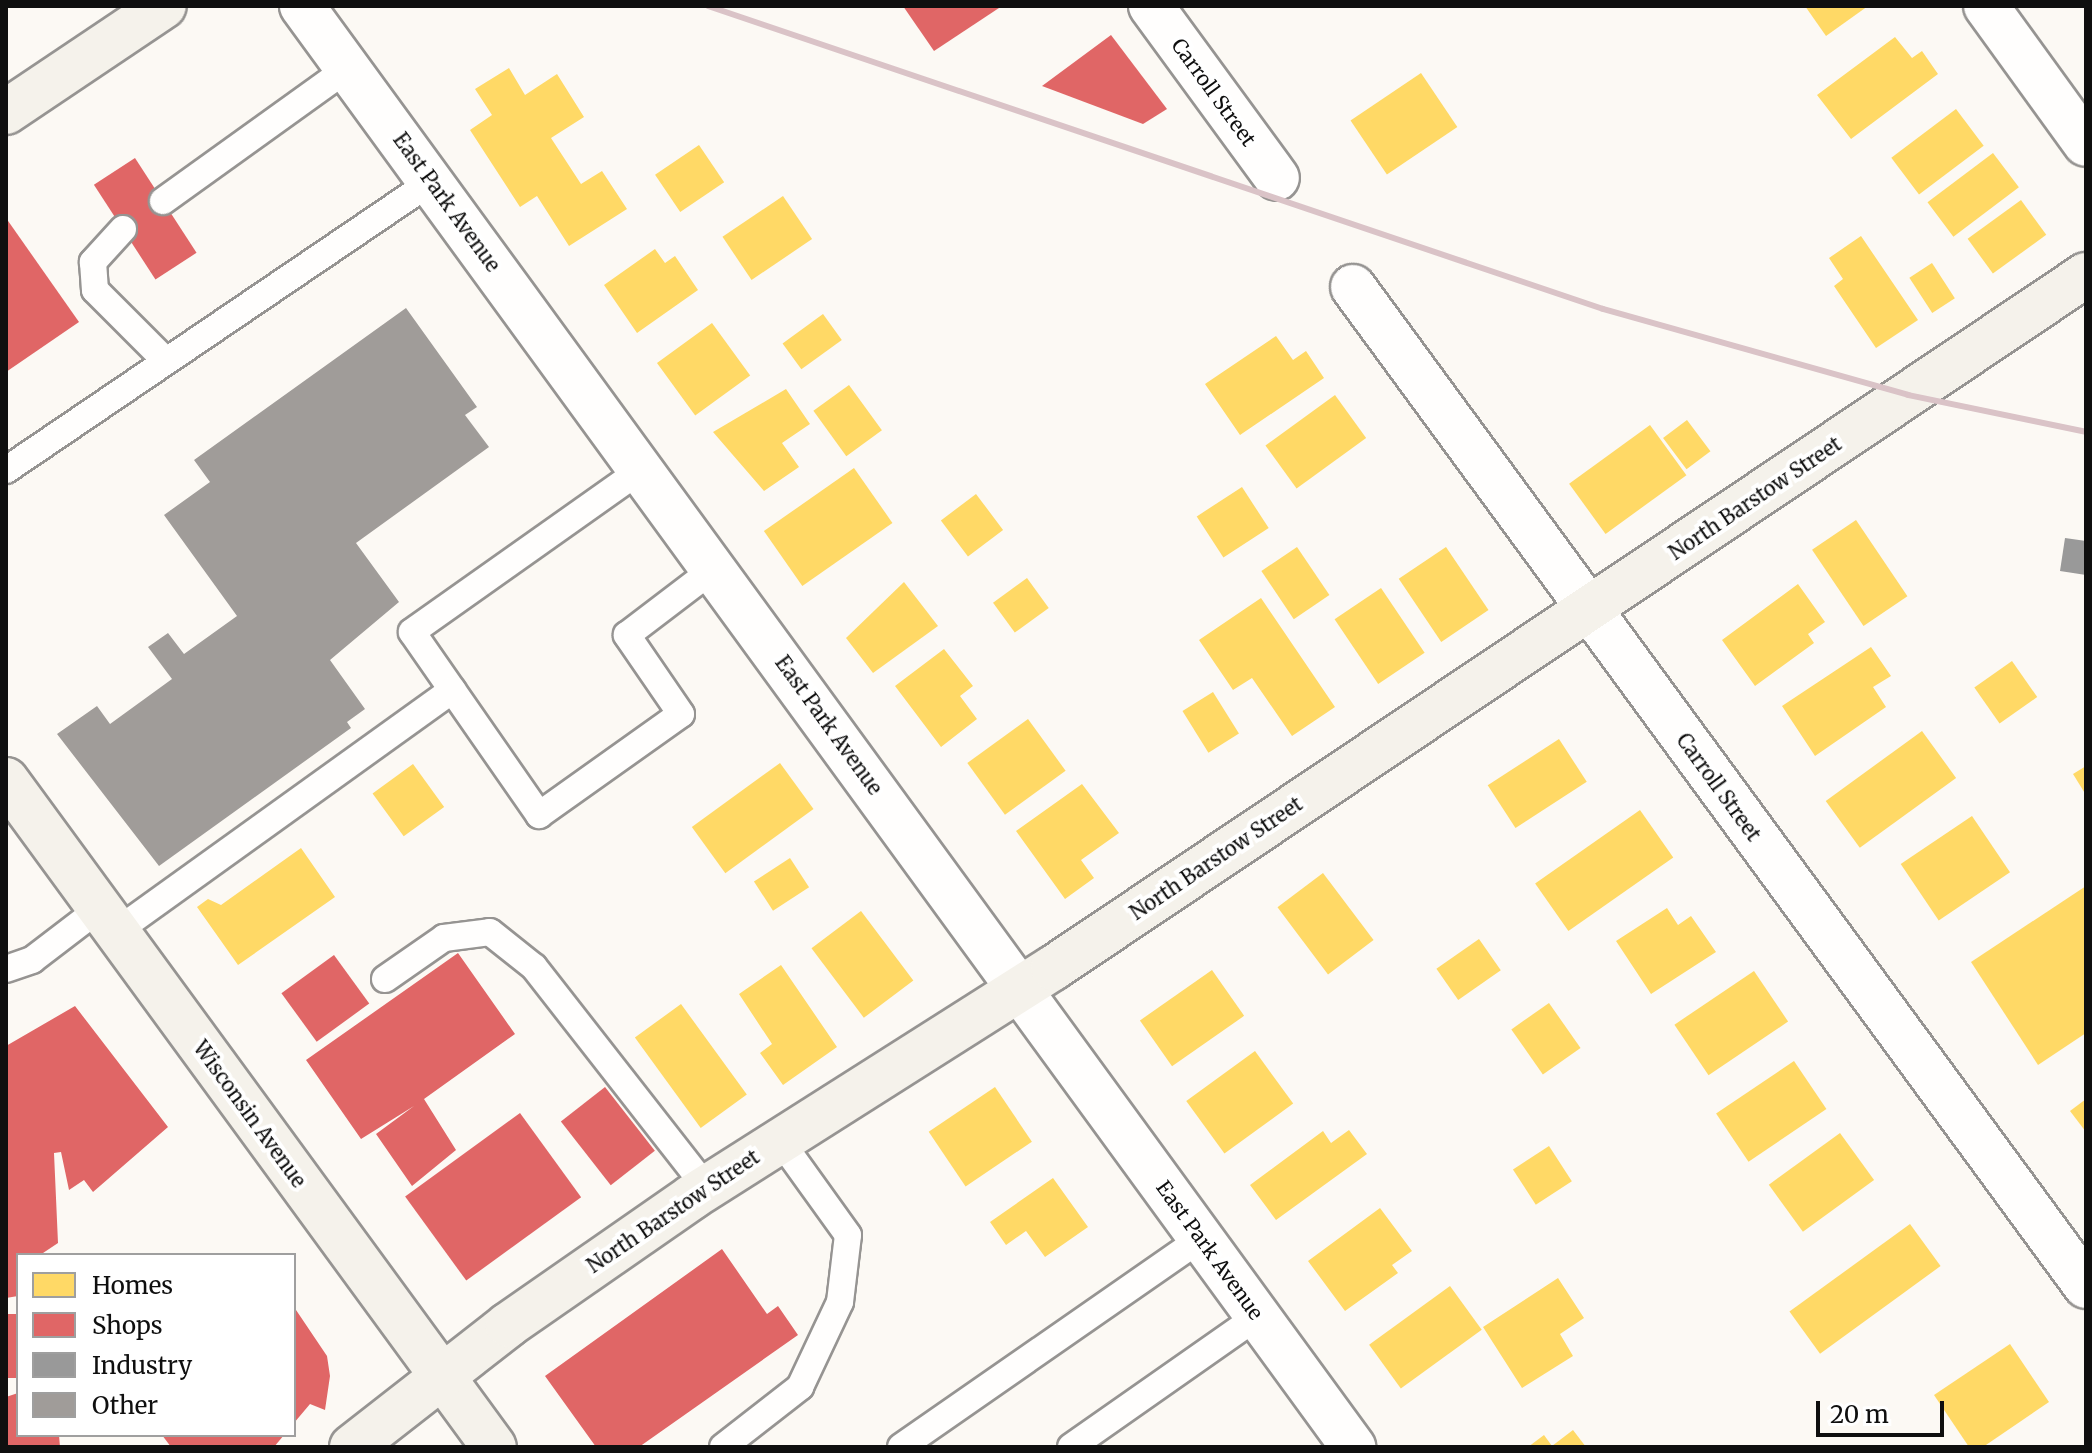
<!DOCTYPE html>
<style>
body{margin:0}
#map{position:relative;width:2092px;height:1453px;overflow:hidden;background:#fcf9f4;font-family:Merriweather,serif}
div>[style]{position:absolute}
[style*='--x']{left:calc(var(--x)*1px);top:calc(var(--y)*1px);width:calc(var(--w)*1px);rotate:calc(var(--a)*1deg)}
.homes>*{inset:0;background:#ffd966;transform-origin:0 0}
.shops>*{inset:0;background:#e06666;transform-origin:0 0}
.industry>*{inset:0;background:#999}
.building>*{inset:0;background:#a09c99}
.roads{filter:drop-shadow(2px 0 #969492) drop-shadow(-2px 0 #969492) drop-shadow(0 2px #969492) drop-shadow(0 -2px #969492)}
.lane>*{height:26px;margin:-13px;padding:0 13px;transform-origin:13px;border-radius:13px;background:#fffefd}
.street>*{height:44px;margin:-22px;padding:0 22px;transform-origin:22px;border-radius:22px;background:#fffefd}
.secondary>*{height:44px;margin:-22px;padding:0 22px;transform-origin:22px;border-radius:22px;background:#f5f2eb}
.rail>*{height:6px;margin:-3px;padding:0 3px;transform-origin:3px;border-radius:3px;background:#dac3c7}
span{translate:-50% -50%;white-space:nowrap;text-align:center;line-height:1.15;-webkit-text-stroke:8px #fff;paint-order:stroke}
.street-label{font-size:20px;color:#0f0f0f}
.frame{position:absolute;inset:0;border:8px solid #0f0f0f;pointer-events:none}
.legend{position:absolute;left:16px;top:1253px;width:280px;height:184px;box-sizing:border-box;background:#fff;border:2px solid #9f9f9f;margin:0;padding:10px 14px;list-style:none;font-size:24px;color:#0f0f0f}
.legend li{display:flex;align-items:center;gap:16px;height:40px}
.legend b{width:40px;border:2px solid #9f9f9f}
.scale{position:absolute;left:1816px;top:1401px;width:128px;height:36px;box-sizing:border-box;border:4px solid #0f0f0f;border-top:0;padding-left:10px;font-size:24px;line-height:28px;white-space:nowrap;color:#0f0f0f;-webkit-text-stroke:6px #fff;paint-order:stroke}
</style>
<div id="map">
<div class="homes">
<div style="clip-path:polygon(1805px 6px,1868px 6px,1826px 36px)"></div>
<div style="clip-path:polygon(1895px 37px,1912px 58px,1922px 51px,1938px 74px,1851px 139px,1817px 95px)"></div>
<div style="clip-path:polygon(509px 68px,525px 95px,557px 74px,584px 117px,551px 138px,581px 184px,602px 171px,627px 209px,569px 246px,537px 196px,520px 207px,470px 130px,492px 115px,475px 89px)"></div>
<div style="left:1421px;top:73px;width:65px;height:85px;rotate:56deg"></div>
<div style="left:1956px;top:109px;width:46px;height:81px;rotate:53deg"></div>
<div style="left:699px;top:145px;width:45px;height:53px;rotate:56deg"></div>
<div style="left:1993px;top:153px;width:43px;height:82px;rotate:53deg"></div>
<div style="left:783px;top:196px;width:52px;height:73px;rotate:56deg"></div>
<div style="left:2021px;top:200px;width:43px;height:66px;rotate:54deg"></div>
<div style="clip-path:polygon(1861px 236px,1918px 320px,1876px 348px,1834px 286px,1843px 279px,1829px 258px)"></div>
<div style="clip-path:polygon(655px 249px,665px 263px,675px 256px,698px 290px,637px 333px,604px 285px)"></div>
<div style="left:1932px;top:263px;width:42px;height:27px;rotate:57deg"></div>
<div style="left:823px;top:314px;width:32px;height:50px;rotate:54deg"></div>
<div style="left:712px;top:323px;width:65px;height:68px;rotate:54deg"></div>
<div style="clip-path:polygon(1276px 336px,1293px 360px,1306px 351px,1324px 378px,1240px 435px,1205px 384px)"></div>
<div style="left:849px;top:385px;width:56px;height:44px;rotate:54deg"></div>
<div style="clip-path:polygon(786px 389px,810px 424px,782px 443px,799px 467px,764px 491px,713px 432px)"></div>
<div style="left:1335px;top:395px;width:53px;height:86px;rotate:54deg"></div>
<div style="left:1687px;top:420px;width:39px;height:30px;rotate:53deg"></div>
<div style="left:1650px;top:425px;width:62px;height:100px;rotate:54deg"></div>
<div style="left:854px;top:468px;width:67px;height:110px;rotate:55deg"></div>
<div style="left:1242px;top:487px;width:49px;height:54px;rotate:57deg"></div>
<div style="left:976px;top:494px;width:45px;height:44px;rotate:53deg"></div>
<div style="left:1856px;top:520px;width:92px;height:53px;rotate:56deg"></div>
<div style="left:1297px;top:547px;width:58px;height:43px;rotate:56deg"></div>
<div style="left:1446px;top:547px;width:76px;height:57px;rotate:56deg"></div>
<div style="left:1027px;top:578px;width:37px;height:42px;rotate:54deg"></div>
<div style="clip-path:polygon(904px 582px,938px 626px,873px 673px,846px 638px)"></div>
<div style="clip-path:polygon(1798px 584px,1825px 622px,1808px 634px,1814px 643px,1755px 686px,1722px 640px)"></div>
<div style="left:1381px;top:588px;width:78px;height:56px;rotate:56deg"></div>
<div style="clip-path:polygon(1261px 598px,1335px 707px,1292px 736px,1252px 678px,1233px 690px,1199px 640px)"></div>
<div style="clip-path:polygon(1871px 647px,1891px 676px,1873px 687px,1886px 707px,1815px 756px,1782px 706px)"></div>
<div style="clip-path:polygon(944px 649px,973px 686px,960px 696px,977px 719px,941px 747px,895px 686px)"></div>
<div style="left:2012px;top:661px;width:44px;height:46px;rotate:55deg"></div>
<div style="left:1213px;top:692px;width:49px;height:36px;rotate:58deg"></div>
<div style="left:1028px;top:719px;width:64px;height:75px;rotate:54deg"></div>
<div style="left:1922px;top:731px;width:58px;height:119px;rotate:54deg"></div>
<div style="left:1559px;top:739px;width:51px;height:85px;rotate:57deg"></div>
<div style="left:780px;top:763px;width:57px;height:109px;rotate:54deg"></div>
<div style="left:413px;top:764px;width:53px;height:50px;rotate:54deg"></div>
<div style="clip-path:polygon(2086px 766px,2086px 795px,2073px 774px)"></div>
<div style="clip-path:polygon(1082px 784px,1119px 833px,1081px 860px,1094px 878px,1065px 899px,1016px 831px)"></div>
<div style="left:1640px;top:810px;width:58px;height:128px;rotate:55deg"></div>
<div style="left:1972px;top:816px;width:68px;height:86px;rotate:56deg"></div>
<div style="clip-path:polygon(301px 848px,335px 897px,238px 965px,197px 907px,208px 899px,221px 905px)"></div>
<div style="left:790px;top:858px;width:35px;height:43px;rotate:57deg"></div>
<div style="left:1323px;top:873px;width:84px;height:57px;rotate:53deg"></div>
<div style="clip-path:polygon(2086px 886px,2086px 1033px,2038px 1065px,1971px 962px)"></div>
<div style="clip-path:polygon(1667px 908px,1678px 925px,1691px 916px,1716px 952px,1651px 994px,1616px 941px)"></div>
<div style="left:861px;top:911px;width:87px;height:62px;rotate:53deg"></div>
<div style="left:1479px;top:939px;width:38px;height:52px;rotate:55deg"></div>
<div style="clip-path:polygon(781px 965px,837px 1047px,783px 1085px,760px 1053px,772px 1044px,739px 994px)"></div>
<div style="left:1212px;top:970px;width:56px;height:88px;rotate:55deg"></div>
<div style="left:1754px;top:971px;width:61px;height:96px;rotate:56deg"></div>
<div style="left:1549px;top:1003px;width:55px;height:46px;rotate:55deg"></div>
<div style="left:681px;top:1004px;width:112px;height:57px;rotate:54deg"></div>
<div style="left:1255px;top:1051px;width:65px;height:85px;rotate:54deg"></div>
<div style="left:1794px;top:1061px;width:58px;height:94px;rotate:56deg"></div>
<div style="left:995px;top:1087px;width:66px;height:80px;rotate:56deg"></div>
<div style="clip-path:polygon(2086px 1099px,2086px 1132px,2070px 1111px)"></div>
<div style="clip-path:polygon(1349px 1130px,1367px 1154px,1276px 1220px,1250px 1185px,1323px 1131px,1331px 1143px)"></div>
<div style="left:1840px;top:1133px;width:58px;height:88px;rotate:54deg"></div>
<div style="left:1549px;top:1146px;width:42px;height:43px;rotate:57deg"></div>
<div style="clip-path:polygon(1053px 1178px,1088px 1227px,1045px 1257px,1026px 1231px,1006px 1245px,990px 1222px)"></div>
<div style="clip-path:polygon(1380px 1208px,1412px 1251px,1392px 1265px,1398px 1273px,1345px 1311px,1308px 1261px)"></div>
<div style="left:1910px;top:1224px;width:52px;height:149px;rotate:54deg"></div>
<div style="clip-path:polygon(1558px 1278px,1584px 1318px,1560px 1334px,1573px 1356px,1522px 1388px,1483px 1327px)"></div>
<div style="left:1450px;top:1286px;width:54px;height:100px;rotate:54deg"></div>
<div style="clip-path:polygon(2010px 1344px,2049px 1402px,1983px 1447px,1969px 1447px,1934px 1395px)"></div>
<div style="clip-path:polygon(1573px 1430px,1586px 1447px,1528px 1447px,1544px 1435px,1552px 1446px)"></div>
</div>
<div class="shops">
<div style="clip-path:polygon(903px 6px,1002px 6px,934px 51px)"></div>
<div style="clip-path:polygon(1111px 35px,1167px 109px,1143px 124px,1042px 86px)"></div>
<div style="left:135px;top:158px;width:113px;height:49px;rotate:57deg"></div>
<div style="clip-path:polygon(6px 218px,79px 322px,6px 372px)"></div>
<div style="clip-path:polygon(458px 953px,515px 1034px,424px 1099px,456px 1150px,412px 1186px,376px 1134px,414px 1106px,361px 1139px,306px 1060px)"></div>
<div style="left:334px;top:955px;width:60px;height:65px;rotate:54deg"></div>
<div style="clip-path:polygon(75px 1006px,168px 1127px,93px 1192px,84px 1180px,69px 1190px,61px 1152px,54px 1153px,58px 1243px,40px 1255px,18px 1255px,18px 1296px,6px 1298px,6px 1046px)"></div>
<div style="left:605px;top:1087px;width:81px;height:56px;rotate:52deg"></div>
<div style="left:520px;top:1113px;width:104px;height:142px;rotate:54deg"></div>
<div style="clip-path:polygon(722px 1249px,767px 1314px,778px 1306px,798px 1335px,639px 1447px,596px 1447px,545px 1376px)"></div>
<div style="clip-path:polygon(294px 1307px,327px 1356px,330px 1376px,325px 1410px,310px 1404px,294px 1423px)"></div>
<div style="left:18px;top:1314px;width:64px;height:12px;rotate:90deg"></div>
<div style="clip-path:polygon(18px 1393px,18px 1435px,59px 1435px,60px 1447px,6px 1447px,6px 1397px)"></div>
<div style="clip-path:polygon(162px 1435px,284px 1435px,274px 1447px,171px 1447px)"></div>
</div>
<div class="industry">
<div style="clip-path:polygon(2065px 538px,2086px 541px,2086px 575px,2060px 571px)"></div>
</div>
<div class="building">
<div style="clip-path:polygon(406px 308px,477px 407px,465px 415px,489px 447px,356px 543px,399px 602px,330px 660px,365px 709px,347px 722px,351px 728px,159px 866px,57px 734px,97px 706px,110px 724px,172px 679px,148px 647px,168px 633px,184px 654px,237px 616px,164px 515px,210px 482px,194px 460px)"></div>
</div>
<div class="roads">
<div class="lane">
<div style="--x:163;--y:201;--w:228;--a:-35.7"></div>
<div style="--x:123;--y:229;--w:45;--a:132.3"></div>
<div style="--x:93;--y:262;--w:28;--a:86"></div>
<div style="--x:95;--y:290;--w:100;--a:45"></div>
<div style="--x:642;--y:469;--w:282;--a:144.7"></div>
<div style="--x:412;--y:632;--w:223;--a:55.2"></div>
<div style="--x:539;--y:815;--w:174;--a:-35.4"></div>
<div style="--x:681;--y:714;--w:96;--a:-124.4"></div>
<div style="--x:627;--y:635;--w:111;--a:-37.3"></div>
<div style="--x:6;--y:470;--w:515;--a:-34.15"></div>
<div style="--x:117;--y:931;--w:413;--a:-35.7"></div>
<div style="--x:6;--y:969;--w:28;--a:-19"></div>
<div style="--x:32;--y:960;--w:86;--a:-37.4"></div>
<div style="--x:385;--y:979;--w:72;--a:-34.8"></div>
<div style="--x:444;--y:938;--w:46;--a:-7.4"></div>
<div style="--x:490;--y:932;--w:56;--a:38.5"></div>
<div style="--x:534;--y:967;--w:279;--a:52"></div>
<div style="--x:723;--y:1447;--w:98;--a:-37.9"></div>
<div style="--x:800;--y:1387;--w:94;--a:-64.8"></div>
<div style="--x:840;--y:1302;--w:67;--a:-83.2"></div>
<div style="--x:848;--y:1235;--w:118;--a:-125.7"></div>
<div style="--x:901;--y:1447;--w:366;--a:-34.8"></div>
<div style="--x:1071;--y:1447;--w:228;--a:-35"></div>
</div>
<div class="street">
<div style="--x:302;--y:6;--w:1784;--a:53.89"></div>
<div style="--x:1151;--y:6;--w:213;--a:53.8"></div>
<div style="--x:1986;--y:6;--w:170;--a:54.1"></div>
<div style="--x:1353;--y:287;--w:1239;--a:53.73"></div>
</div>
<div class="secondary">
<div style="--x:6;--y:112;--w:190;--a:-33.9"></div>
<div style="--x:6;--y:780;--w:826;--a:53.81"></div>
<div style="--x:352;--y:1447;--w:198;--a:-38"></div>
<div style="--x:508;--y:1325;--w:224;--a:-34.8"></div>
<div style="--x:692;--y:1197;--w:428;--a:-32.4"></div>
<div style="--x:1053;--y:968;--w:1244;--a:-33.86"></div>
</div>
</div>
<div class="rail">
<div style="--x:708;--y:6;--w:945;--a:18.7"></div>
<div style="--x:1603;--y:309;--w:317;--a:15.7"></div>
<div style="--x:1908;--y:395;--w:182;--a:11.7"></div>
</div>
<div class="street-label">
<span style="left:1214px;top:92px;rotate:54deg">Carroll Street</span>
<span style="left:447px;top:202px;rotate:54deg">East Park Avenue</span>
<span style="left:1755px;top:498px;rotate:-34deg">North Barstow Street</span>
<span style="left:829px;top:725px;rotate:54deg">East Park Avenue</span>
<span style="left:1719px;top:787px;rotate:54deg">Carroll Street</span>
<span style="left:1216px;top:858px;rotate:-34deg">North Barstow Street</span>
<span style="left:250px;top:1114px;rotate:54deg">Wisconsin Avenue</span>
<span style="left:673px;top:1211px;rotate:-34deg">North Barstow Street</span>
<span style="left:1210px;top:1250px;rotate:54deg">East Park Avenue</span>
</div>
<div class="frame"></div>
<ul class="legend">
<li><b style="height:22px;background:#ffd966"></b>Homes</li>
<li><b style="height:22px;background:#e06666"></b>Shops</li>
<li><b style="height:22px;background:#999"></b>Industry</li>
<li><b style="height:22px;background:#a09c99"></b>Other</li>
</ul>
<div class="scale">20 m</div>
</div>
